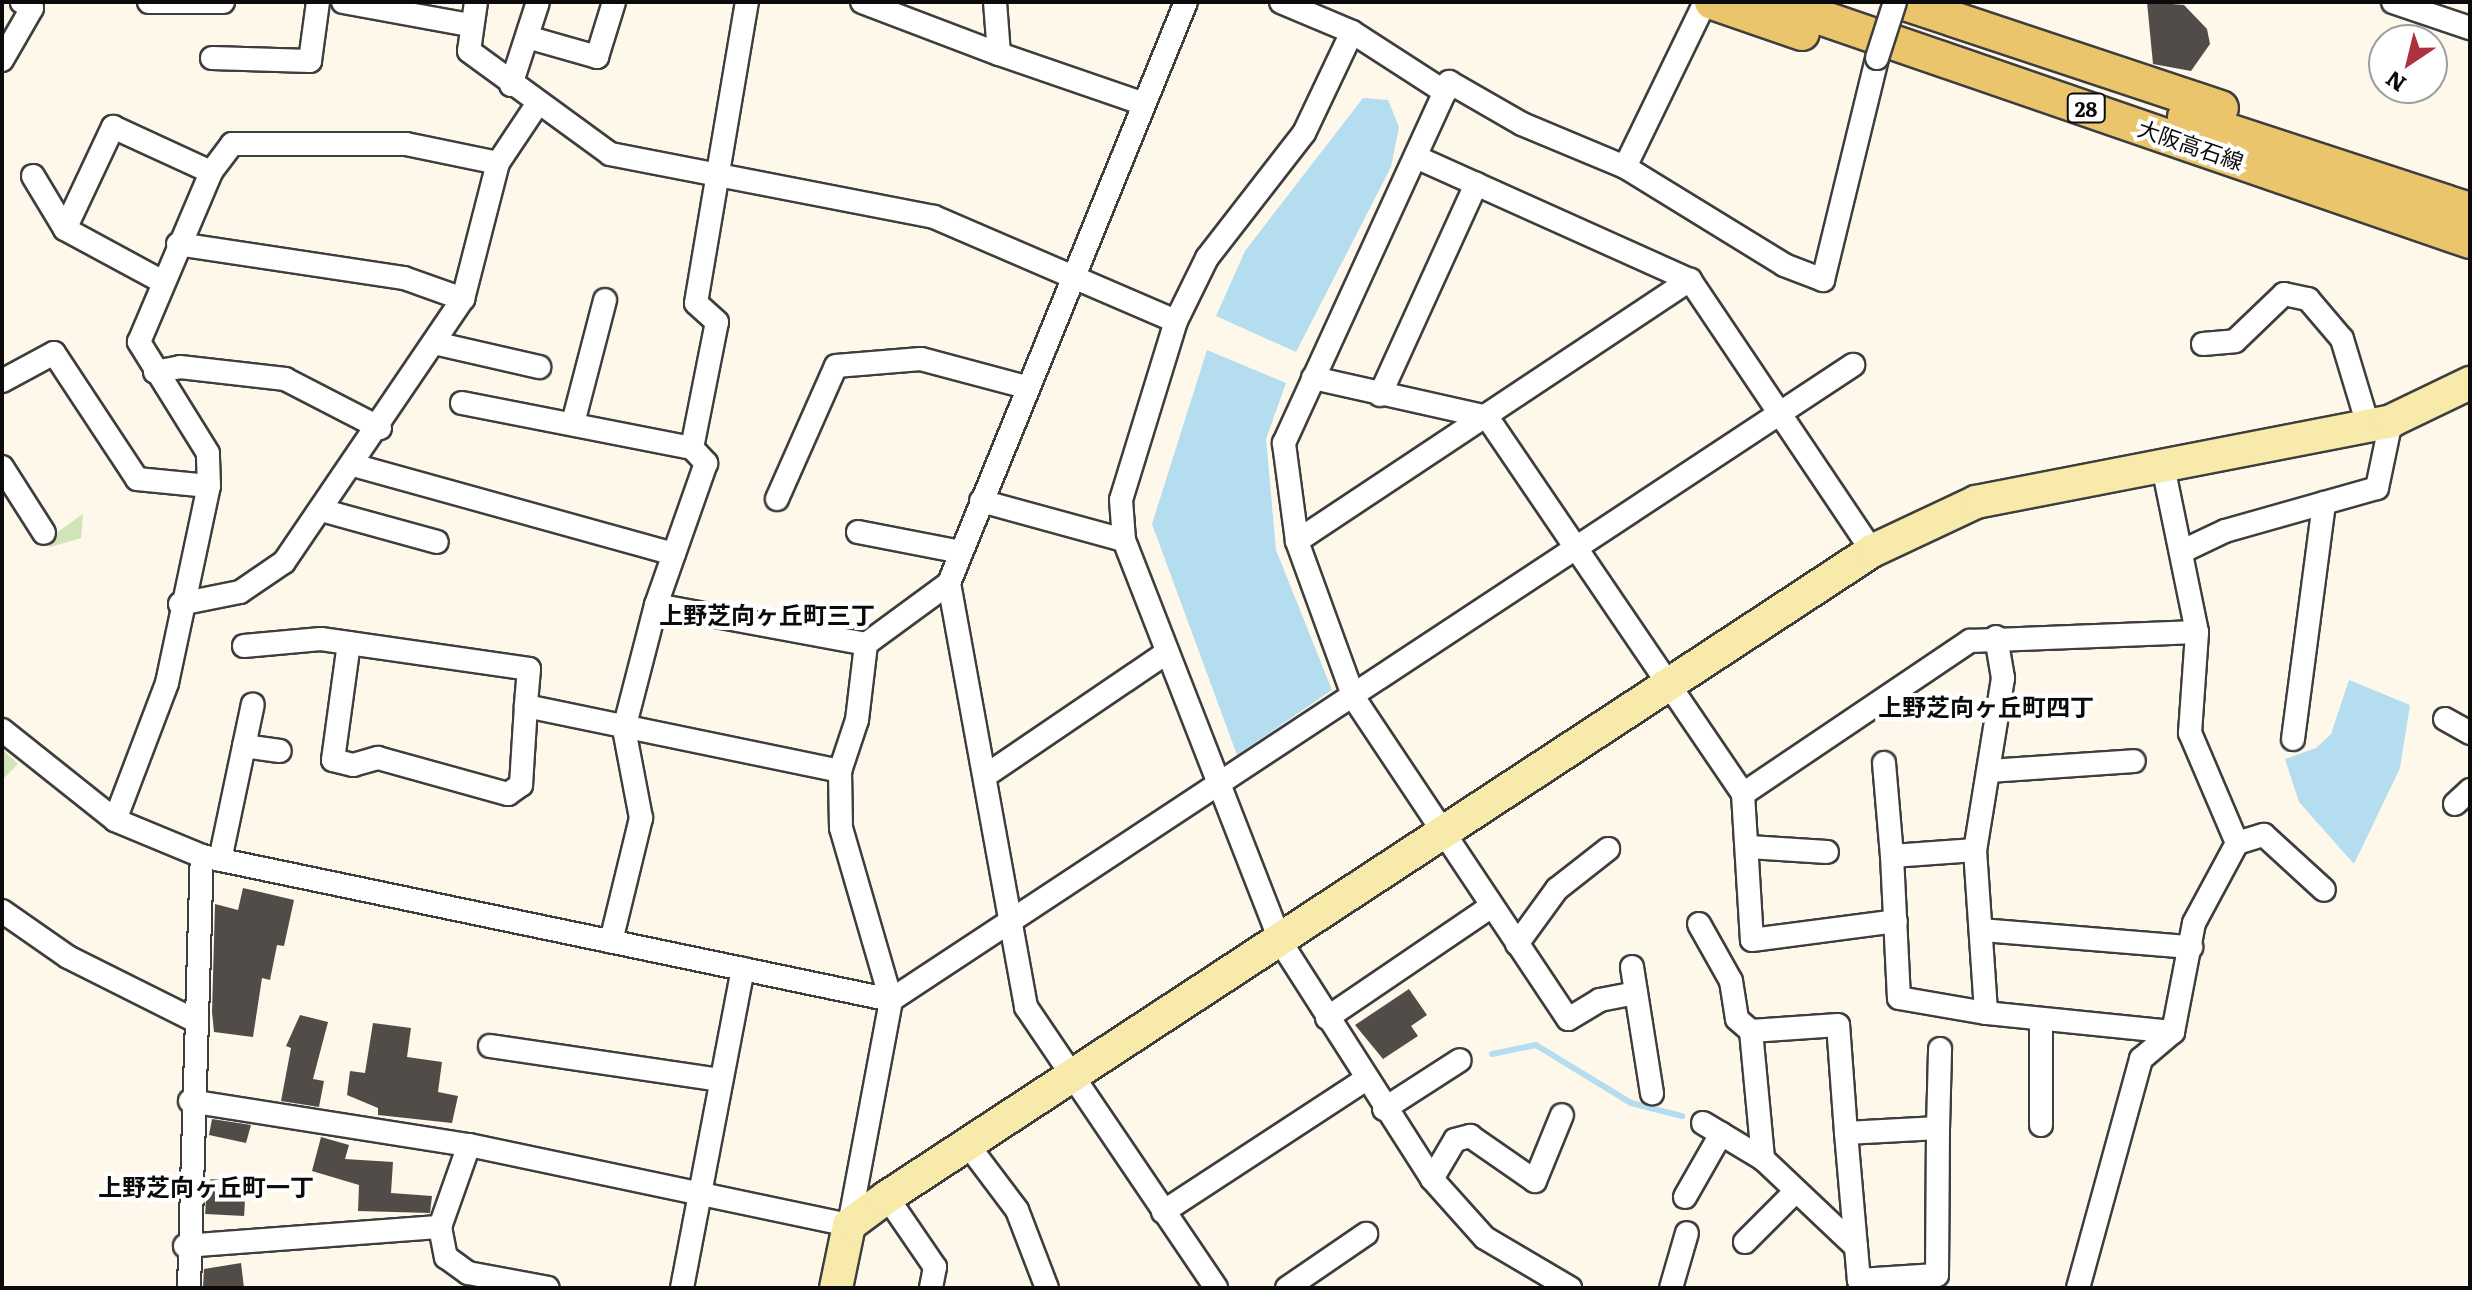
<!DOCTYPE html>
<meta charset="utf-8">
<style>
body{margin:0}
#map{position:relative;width:2472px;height:1290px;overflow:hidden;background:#fdf8ea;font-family:Literata,"Noto Sans JP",serif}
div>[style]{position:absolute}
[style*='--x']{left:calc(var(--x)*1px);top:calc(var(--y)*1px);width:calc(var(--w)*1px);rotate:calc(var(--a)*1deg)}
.green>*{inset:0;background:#d1e4b8}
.water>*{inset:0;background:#b4ddf0}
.stream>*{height:6px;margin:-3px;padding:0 3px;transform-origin:3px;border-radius:3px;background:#b4ddf0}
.building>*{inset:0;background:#524c48;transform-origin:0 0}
.roads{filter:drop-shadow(2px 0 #3e3e3e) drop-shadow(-2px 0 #3e3e3e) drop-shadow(0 2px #3e3e3e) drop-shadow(0 -2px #3e3e3e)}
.street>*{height:22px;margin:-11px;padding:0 11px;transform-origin:11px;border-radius:11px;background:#fff}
.secondary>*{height:32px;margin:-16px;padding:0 16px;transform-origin:16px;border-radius:16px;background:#f7eaab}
.primary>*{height:34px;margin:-17px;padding:0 17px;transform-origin:17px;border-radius:17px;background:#ebc56c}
.bridges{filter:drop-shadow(2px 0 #3e3e3e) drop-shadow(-2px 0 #3e3e3e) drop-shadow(0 2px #3e3e3e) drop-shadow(0 -2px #3e3e3e)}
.street-bridge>*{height:22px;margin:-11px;padding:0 11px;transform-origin:11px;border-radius:11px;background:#fff}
span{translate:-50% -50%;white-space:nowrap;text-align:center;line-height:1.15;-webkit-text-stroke:8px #fff;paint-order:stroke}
.shield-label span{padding:2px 6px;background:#fff;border:2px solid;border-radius:6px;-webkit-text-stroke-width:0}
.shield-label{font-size:20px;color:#0b0b0b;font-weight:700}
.street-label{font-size:22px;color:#0b0b0b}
.neighbourhood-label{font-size:24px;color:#0b0b0b;font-weight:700}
.frame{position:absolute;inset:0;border:4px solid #0b0b0b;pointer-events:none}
.north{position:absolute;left:2368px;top:24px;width:80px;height:80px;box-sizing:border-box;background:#fff;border:2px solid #9d9d9d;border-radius:50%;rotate:215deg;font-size:22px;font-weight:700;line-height:32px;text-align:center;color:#0b0b0b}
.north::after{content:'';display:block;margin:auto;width:28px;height:36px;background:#ad313e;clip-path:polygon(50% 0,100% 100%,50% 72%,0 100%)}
</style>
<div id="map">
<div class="green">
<div style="clip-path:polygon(83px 514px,81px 538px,50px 547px,39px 536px,52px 536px)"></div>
<div style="clip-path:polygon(2px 749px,18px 764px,2px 780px)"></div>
</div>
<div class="water">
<div style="clip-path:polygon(1363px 98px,1388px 100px,1399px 127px,1391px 167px,1296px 352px,1216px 316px,1245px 251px)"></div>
<div style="clip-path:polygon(1207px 350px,1286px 383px,1266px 439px,1276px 550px,1332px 690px,1237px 755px,1152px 524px)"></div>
<div style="clip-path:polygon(2349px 680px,2410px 705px,2400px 768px,2354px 864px,2299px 802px,2285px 759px,2316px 748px,2331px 734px)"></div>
</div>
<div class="stream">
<div style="--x:1492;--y:1054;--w:45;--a:-11.6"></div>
<div style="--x:1536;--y:1045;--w:111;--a:31.4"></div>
<div style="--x:1631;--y:1103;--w:53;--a:14.3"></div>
</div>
<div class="building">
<div style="clip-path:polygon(2147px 2px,2184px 5px,2207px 29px,2210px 44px,2191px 71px,2153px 64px)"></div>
<div style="clip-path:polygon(243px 888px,294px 900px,284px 946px,277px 945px,270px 980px,262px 978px,253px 1037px,214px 1032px,212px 1012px,215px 904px,238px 910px)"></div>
<div style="clip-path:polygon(1409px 989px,1427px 1015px,1411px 1026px,1418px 1036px,1383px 1059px,1355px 1025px)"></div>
<div style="clip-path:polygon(300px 1015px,328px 1022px,313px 1079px,324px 1081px,319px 1107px,281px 1101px,291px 1048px,286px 1046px)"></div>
<div style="clip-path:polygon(373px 1023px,411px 1028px,407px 1057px,442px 1062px,438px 1092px,458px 1096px,452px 1123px,378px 1115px,378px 1108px,347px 1095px,350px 1071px,365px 1073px)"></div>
<div style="clip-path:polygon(212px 1119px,251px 1125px,246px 1143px,209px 1135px)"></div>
<div style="clip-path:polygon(321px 1137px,349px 1145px,345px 1159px,393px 1162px,391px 1193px,432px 1196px,430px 1213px,358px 1211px,359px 1185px,312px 1171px)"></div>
<div style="left:207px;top:1179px;width:39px;height:35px;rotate:3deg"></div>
<div style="clip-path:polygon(241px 1263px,244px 1288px,203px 1288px,204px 1269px)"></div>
</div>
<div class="roads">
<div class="street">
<div style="--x:149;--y:2;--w:74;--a:0"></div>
<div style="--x:343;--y:2;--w:129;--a:10.3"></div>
<div style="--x:476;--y:2;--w:49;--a:98.1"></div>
<div style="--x:469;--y:51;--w:175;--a:36.1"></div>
<div style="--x:610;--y:154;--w:330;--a:11"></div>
<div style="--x:934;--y:217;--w:263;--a:23.3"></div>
<div style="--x:862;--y:2;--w:147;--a:20.8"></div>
<div style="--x:999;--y:54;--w:52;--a:-94.4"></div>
<div style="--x:1281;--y:2;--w:77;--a:22.9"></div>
<div style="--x:1352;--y:32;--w:111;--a:32.8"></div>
<div style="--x:2393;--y:2;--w:81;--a:18.7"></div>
<div style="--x:1352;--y:32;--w:112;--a:115.4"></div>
<div style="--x:1304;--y:133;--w:158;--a:127.8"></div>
<div style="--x:1207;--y:258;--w:70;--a:116.2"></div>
<div style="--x:1176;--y:321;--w:187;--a:107.1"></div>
<div style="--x:1121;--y:500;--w:40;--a:85.7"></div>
<div style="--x:1124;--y:540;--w:430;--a:68.7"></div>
<div style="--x:1280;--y:941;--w:282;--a:57.4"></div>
<div style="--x:1432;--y:1179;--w:79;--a:48.1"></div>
<div style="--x:1485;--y:1238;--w:99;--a:30.5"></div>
<div style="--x:527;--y:37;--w:73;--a:15.9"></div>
<div style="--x:597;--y:57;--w:58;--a:-72.8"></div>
<div style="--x:999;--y:54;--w:153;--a:19"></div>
<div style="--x:212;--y:58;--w:98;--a:1.8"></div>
<div style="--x:310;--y:61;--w:60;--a:-82.3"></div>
<div style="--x:2;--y:60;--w:60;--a:-60"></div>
<div style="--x:32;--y:8;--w:12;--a:-149"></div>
<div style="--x:511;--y:85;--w:87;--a:-72"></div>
<div style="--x:1416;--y:157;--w:300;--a:24.2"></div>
<div style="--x:1690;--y:280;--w:326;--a:56.1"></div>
<div style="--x:1625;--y:167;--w:183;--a:-64.1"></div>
<div style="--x:33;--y:176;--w:62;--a:58.9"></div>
<div style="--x:65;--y:229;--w:109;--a:28.4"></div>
<div style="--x:65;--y:229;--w:113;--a:-64.8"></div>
<div style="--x:113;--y:127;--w:108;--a:24.7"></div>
<div style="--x:178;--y:244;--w:229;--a:8.6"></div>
<div style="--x:404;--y:278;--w:63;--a:19.6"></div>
<div style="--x:434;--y:343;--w:108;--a:12.9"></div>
<div style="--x:2203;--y:344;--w:32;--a:-5"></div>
<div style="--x:2235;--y:341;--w:68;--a:-43.8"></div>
<div style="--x:2284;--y:294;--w:25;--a:12"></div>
<div style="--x:2308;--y:299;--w:52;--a:49.6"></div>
<div style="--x:2342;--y:339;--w:90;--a:73.2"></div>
<div style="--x:155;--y:372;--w:25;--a:-11"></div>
<div style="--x:180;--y:367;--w:106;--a:6.5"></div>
<div style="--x:285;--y:379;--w:107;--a:27.3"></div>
<div style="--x:1313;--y:378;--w:178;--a:12.6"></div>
<div style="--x:1487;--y:417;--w:456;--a:55.8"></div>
<div style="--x:1743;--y:794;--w:274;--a:-34"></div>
<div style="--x:1970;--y:641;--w:227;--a:-2.3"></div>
<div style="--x:2;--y:381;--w:59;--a:-28.3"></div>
<div style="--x:54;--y:353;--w:151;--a:56.6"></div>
<div style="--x:137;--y:479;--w:72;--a:5.6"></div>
<div style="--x:1380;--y:395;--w:232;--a:-65.5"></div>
<div style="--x:462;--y:403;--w:234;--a:11.1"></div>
<div style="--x:692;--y:448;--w:21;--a:47"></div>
<div style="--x:706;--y:463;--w:151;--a:109.4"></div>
<div style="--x:656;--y:605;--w:128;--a:104.5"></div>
<div style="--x:624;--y:729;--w:91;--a:79.2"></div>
<div style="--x:641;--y:818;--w:127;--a:103.7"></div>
<div style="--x:573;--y:423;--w:127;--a:-75.4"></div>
<div style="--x:692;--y:448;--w:128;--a:-78.8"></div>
<div style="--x:717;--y:322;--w:28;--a:-138"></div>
<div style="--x:696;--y:303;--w:305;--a:-80.4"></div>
<div style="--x:353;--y:465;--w:333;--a:15.5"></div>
<div style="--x:2;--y:467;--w:78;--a:57.5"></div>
<div style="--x:777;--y:499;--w:145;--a:-66.1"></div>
<div style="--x:836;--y:366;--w:85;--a:-4.7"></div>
<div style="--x:921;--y:359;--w:109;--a:14.9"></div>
<div style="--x:981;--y:501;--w:148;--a:15.3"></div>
<div style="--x:321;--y:510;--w:120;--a:15.4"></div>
<div style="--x:858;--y:532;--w:105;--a:11"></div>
<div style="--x:1297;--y:541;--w:472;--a:-33.6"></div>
<div style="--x:2185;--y:550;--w:44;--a:-25.4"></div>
<div style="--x:2225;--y:531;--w:158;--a:-15.8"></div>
<div style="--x:2377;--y:488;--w:68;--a:-78.2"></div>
<div style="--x:949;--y:583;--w:431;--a:79.7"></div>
<div style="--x:1026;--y:1007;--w:339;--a:55.9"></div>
<div style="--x:180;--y:604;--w:61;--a:-11.3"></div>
<div style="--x:240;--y:592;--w:53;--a:-34.3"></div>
<div style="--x:284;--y:562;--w:318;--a:-55.8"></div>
<div style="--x:463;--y:299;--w:140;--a:-75.6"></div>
<div style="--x:498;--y:163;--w:69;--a:-56.3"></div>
<div style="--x:656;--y:605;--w:214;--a:10.5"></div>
<div style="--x:866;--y:644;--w:103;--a:-36.3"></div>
<div style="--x:949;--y:583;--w:627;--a:-67.81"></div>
<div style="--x:1996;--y:637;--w:42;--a:80.3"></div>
<div style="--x:2003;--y:678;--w:174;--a:99.2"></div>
<div style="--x:1975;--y:850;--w:163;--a:86.1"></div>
<div style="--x:1986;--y:1013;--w:188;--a:5.8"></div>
<div style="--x:349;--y:643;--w:118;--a:97.8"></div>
<div style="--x:333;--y:760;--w:21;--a:14"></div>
<div style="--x:353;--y:765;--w:26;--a:-16"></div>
<div style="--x:378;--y:758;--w:135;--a:15.5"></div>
<div style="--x:508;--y:794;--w:16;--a:-35"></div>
<div style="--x:521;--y:785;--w:79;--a:-86.4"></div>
<div style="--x:244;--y:646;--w:77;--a:-5.2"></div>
<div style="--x:321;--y:639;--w:210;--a:8.2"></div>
<div style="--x:529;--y:669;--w:37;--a:95"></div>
<div style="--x:526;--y:706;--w:321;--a:11.7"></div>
<div style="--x:2445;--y:719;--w:29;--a:29"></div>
<div style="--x:2;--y:730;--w:144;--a:38.5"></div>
<div style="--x:115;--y:820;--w:94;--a:22.5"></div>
<div style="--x:202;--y:856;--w:704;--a:11.8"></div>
<div style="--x:891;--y:1000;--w:1153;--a:-33.43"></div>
<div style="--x:2293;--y:739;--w:238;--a:-82.5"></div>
<div style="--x:244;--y:746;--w:36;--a:8"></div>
<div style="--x:1884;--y:763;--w:93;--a:85.1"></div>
<div style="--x:1989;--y:771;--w:145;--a:-3.9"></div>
<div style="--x:988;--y:774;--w:215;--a:-34.2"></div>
<div style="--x:1743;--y:794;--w:146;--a:86.5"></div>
<div style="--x:1752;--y:940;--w:145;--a:-7.5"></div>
<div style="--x:2455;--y:804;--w:21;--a:-43"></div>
<div style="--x:115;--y:820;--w:147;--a:-69.2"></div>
<div style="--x:167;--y:683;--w:201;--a:-78"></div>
<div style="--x:209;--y:486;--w:33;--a:-92"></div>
<div style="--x:208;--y:453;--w:131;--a:-121.9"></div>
<div style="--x:139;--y:342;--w:185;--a:-67"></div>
<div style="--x:211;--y:172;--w:35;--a:-53"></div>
<div style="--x:232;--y:144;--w:174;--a:0"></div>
<div style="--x:406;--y:144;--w:94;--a:11.7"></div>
<div style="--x:2237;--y:843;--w:28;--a:-17"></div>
<div style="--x:2264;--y:835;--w:81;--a:42.5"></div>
<div style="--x:1749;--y:847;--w:78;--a:3.7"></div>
<div style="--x:1975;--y:850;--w:83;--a:175.9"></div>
<div style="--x:1892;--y:856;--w:142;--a:87.2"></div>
<div style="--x:1899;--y:998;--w:88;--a:9.8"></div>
<div style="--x:220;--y:860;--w:159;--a:-78.1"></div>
<div style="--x:2;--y:911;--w:80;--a:34.9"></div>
<div style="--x:68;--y:957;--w:141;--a:26.6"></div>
<div style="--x:1699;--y:924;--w:65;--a:60.7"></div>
<div style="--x:1731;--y:981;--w:38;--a:81"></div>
<div style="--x:1737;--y:1019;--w:18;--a:41"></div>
<div style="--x:1982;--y:930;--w:210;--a:4.7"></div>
<div style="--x:1517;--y:944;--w:68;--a:-54"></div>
<div style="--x:1557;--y:889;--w:65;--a:-38.1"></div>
<div style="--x:1632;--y:967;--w:128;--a:81"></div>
<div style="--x:1636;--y:993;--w:37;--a:169"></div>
<div style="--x:1600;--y:1000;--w:37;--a:149"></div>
<div style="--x:1568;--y:1019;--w:386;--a:-123.7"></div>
<div style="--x:1354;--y:698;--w:167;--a:-110"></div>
<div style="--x:1297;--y:541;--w:99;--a:-97.6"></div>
<div style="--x:1284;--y:443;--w:397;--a:-65.4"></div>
<div style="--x:1449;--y:82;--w:84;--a:29.9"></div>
<div style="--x:1522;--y:124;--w:112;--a:22.7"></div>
<div style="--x:1625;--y:167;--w:187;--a:31.6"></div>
<div style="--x:1784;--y:265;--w:42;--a:21"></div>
<div style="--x:1823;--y:280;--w:228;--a:-76.3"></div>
<div style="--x:1327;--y:1018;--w:199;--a:-34.2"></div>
<div style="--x:490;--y:1046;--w:233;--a:8.4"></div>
<div style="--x:190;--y:1101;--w:282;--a:9"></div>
<div style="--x:469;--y:1145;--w:388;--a:11.9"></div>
<div style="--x:849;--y:1225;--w:229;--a:-79.4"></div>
<div style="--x:891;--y:1000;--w:179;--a:-106.2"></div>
<div style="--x:841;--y:828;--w:57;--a:-91"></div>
<div style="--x:840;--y:771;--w:54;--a:-71.6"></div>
<div style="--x:857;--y:720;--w:77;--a:-83.2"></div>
<div style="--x:1384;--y:1109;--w:90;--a:-32.8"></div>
<div style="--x:1703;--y:1123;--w:70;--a:31"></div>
<div style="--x:2041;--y:1125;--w:102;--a:-90"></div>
<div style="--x:1938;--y:1128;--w:79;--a:-88.5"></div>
<div style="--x:1846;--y:1133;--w:114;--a:85"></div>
<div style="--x:469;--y:1145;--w:87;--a:109.5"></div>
<div style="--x:440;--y:1227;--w:31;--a:79"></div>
<div style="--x:446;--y:1257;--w:27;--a:36"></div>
<div style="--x:468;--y:1273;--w:81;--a:10.6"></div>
<div style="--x:968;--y:1145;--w:81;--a:53"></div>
<div style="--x:1017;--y:1210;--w:84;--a:69"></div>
<div style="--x:1432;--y:1179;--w:45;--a:-59.5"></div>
<div style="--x:1455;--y:1140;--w:16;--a:-15"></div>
<div style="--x:1470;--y:1136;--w:79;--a:34.7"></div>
<div style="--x:1535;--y:1181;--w:71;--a:-67.8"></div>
<div style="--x:887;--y:1197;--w:85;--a:55.6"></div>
<div style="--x:935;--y:1267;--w:21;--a:101"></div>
<div style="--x:1685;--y:1197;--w:73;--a:-60.3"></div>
<div style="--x:1163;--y:1212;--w:241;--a:-33.2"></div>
<div style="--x:1745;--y:1242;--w:72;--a:-45"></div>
<div style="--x:185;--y:1246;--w:256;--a:-4.3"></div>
<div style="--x:1859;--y:1280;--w:78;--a:-3.7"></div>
<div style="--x:1937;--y:1275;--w:147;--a:-89.6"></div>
<div style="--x:1938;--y:1128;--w:92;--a:176.9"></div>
<div style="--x:1846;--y:1133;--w:108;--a:-94.2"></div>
<div style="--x:1838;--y:1025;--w:87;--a:176.1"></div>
<div style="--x:1751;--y:1031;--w:129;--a:84.6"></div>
<div style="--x:1763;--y:1159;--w:128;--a:43.4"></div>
<div style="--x:1856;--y:1247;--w:33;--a:85"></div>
<div style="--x:1859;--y:1280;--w:9;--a:63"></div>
<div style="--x:189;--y:1288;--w:432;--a:-88.3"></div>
<div style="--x:682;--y:1288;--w:325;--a:-79.2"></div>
<div style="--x:1287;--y:1288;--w:96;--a:-34.4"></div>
<div style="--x:1671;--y:1288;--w:57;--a:-73.8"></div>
<div style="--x:2078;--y:1288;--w:238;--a:-74.6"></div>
<div style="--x:2141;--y:1059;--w:42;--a:-40.2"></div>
<div style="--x:2173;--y:1032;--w:111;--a:-79.1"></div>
<div style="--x:2194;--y:923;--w:91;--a:-61.7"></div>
<div style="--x:2237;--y:843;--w:120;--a:-113.1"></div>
<div style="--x:2190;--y:733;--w:101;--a:-86"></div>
<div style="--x:2197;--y:632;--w:169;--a:-101.6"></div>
</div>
<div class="secondary">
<div style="--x:836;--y:1288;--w:64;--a:-78.3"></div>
<div style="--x:849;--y:1225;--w:47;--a:-36.4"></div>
<div style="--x:887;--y:1197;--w:1178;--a:-33.26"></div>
<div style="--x:1872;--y:551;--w:115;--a:-25.2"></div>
<div style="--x:1976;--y:502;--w:423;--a:-11"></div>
<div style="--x:2391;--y:421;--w:88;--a:-25.7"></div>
</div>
<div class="primary">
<div style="--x:1712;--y:2;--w:95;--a:19"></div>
<div style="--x:1776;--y:2;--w:734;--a:19"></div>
<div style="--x:1902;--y:2;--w:336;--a:18.4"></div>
<div style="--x:2185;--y:117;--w:300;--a:18.1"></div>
</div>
</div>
<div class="bridges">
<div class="street-bridge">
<div style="--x:1877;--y:58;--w:59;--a:-72.2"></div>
</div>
</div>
<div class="shield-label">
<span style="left:2086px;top:108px">28</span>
</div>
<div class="street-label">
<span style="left:2191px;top:144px;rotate:19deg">大阪高石線</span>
</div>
<div class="neighbourhood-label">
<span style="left:767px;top:614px">上野芝向ヶ丘町三丁</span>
<span style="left:1986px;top:706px">上野芝向ヶ丘町四丁</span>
<span style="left:206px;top:1186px">上野芝向ヶ丘町一丁</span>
</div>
<div class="frame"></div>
<div class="north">N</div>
</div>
